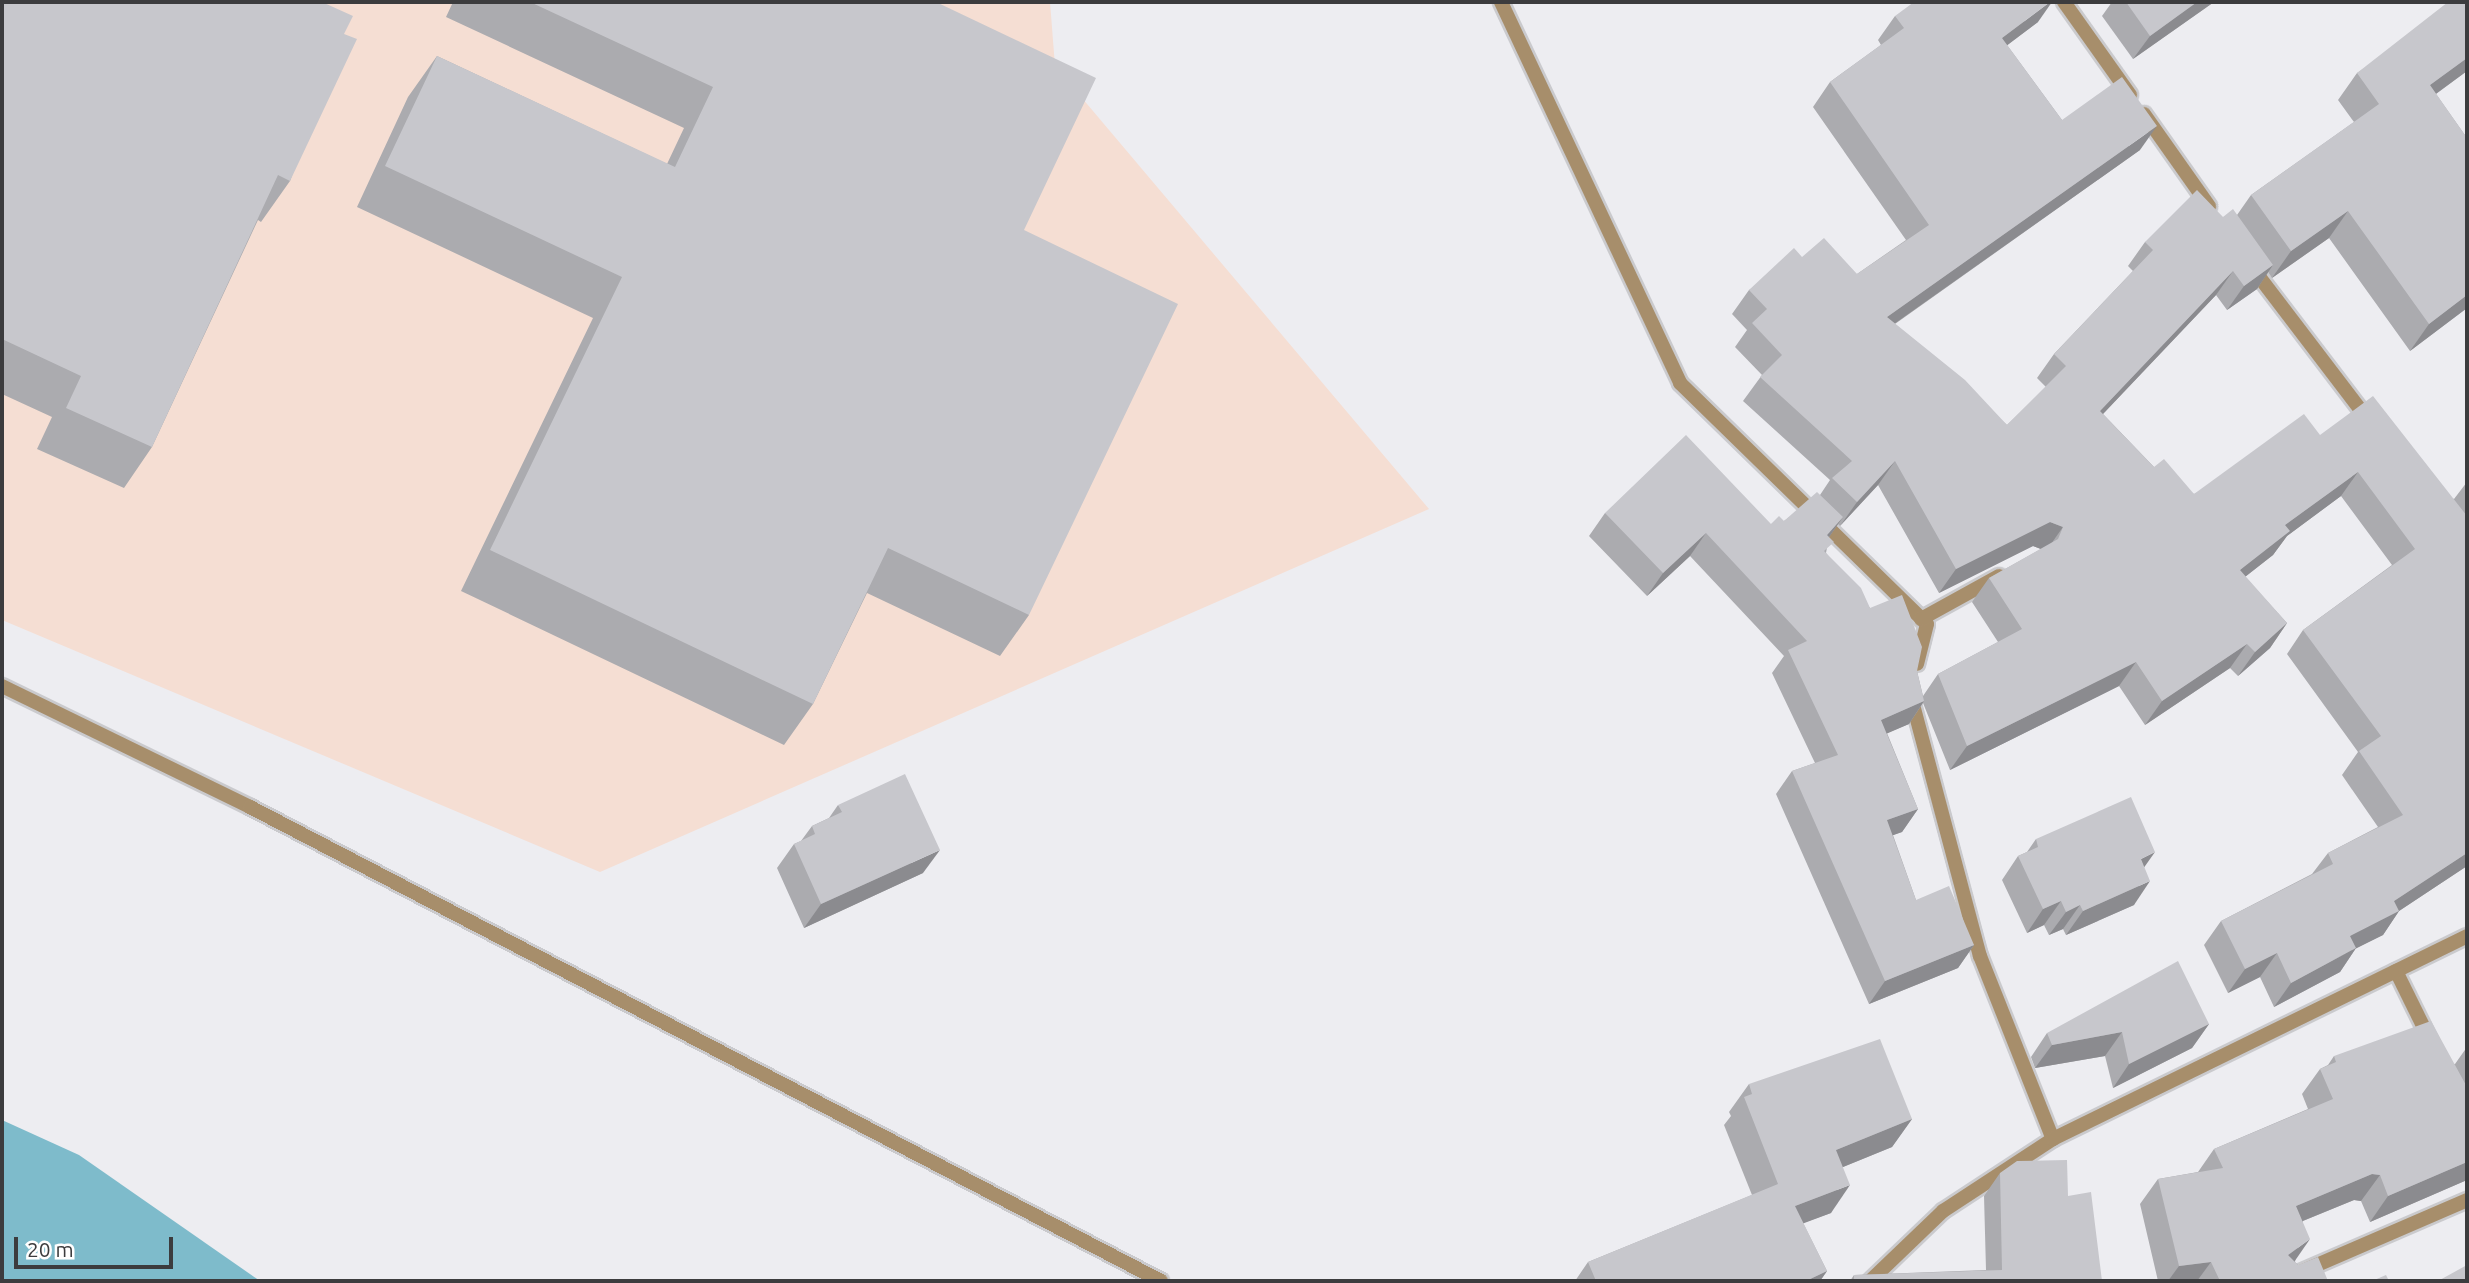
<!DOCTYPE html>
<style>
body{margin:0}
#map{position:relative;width:2469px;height:1283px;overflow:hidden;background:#ededf1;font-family:Ubuntu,sans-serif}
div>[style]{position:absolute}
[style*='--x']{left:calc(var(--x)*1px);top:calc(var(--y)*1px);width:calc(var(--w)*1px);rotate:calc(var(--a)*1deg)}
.industrial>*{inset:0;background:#f5ded3}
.water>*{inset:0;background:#7ebbcb}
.roads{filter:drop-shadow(2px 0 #cacacd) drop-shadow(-2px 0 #cacacd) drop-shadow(0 2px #cacacd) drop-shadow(0 -2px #cacacd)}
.minor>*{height:14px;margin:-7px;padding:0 7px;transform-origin:7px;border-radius:7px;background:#a78e6b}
.wall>*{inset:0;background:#ababaf}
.shaded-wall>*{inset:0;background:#8b8b8f}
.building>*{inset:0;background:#c7c7cc}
span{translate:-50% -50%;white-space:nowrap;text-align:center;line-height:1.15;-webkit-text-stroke:5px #fff;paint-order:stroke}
.frame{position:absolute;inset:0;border:4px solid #3c3c3e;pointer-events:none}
.scale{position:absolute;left:14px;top:1237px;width:159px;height:32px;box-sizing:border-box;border:4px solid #3c3c3e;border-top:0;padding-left:9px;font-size:21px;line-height:24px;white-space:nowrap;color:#3c3c3e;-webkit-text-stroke:5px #fff;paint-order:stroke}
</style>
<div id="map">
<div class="industrial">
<div style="clip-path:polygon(2px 2px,1050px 2px,1055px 66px,1429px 509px,600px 872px,2px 620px)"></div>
</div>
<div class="water">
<div style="clip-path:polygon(2px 1120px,79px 1155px,260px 1281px,2px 1281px)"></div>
</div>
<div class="roads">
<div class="minor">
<div style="--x:1501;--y:2;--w:421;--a:64.8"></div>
<div style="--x:1680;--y:383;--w:345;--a:44.3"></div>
<div style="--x:1927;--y:624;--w:41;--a:104"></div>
<div style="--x:2064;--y:2;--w:114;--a:54.6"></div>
<div style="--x:2144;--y:114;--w:113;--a:54.8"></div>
<div style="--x:2251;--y:266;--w:196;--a:52.7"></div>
<div style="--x:1921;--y:619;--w:89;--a:-28.9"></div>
<div style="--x:2;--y:686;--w:276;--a:26"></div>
<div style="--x:250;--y:807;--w:1027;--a:27.49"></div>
<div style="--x:1911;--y:697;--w:268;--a:75.1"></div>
<div style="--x:1980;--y:956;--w:197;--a:68.3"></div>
<div style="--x:2396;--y:971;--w:79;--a:63.8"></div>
<div style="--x:1870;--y:1281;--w:101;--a:-43.8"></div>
<div style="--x:1943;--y:1211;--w:131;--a:-33.2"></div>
<div style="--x:2053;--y:1139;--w:461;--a:-26.1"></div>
<div style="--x:2280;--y:1281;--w:204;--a:-23.4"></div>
</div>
</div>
<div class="wall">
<div style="clip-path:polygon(2px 2px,344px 34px,290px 181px,261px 222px,258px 220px,152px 447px,124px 488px,37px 449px,52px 417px,2px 394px)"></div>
<div style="clip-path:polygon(453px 2px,936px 2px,1024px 230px,1029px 615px,1000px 656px,867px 593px,813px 704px,784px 745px,461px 591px,593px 318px,357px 207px,408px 97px,437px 56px,667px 164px,684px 128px,446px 17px)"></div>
<div style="clip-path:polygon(2112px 2px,2214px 2px,2133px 59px,2102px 16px)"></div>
<div style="clip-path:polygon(evenodd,2467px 2px,2467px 71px,2436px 94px,2467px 138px,2467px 308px,2410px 351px,2329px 238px,2272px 278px,2268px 272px,2257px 289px,2227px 310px,2216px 295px,2103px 414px,2154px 467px,2194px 494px,2320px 435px,2454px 499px,2467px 482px,2467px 866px,2399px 911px,2383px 935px,2356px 948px,2340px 972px,2274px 1007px,2260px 977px,2228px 993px,2204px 945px,2221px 921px,2312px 874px,2328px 853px,2378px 827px,2342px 775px,2358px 752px,2287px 654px,2303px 630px,2392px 565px,2341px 496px,2287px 536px,2273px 555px,2245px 577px,2287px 623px,2270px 648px,2238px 676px,2230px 668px,2145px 725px,2119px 686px,1950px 770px,1923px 703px,1909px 724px,1887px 733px,1918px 809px,1902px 832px,1893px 835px,1916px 900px,1974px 945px,1958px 968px,1869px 1004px,1776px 794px,1792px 771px,1815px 763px,1772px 673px,1784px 656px,1690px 556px,1647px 596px,1589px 536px,1605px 513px,1771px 524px,1784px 521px,1820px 495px,1830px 480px,1743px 401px,1762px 375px,1735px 347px,1747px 330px,1732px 314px,1749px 290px,1802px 257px,1857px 274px,1906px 240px,1813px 107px,1830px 82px,1881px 45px,1878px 40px,1895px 16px,2038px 22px,2007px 45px,2062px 120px,2140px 150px,1895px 324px,2007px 425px,2046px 387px,2037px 378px,2054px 354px,2133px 271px,2128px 266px,2145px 242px,2223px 217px,2237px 215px,2251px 195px,2354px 122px,2338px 100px,2357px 73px,2467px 2px,1878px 485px,1939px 593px,2033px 546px,2041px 549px,1989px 578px,1972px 602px,1998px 642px,1938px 674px,1923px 696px,1917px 671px,1870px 608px,1826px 553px,1829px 537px,1838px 524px,1840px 526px,1878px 485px)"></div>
<div style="clip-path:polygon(838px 805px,923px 873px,804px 928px,777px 868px,794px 844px,801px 841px,812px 826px,829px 818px)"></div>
<div style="clip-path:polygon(2036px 839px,2144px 867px,2134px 905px,2066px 935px,2063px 929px,2049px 935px,2044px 925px,2027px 933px,2002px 880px,2018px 856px,2027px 852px)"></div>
<div style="clip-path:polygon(2209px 1024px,2192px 1048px,2113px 1088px,2105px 1056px,2035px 1068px,2031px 1057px,2047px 1033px)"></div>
<div style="clip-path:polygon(2467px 1047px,2467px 1180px,2370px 1222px,2361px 1201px,2354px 1200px,2303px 1221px,2295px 1262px,2298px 1265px,2328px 1281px,2158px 1281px,2140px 1204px,2158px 1179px,2198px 1172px,2214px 1149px,2308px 1109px,2302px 1094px,2320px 1069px,2328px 1065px,2334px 1056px,2455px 1064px)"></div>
<div style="clip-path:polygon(1749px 1084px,1912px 1119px,1892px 1147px,1843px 1167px,1831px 1213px,1803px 1223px,1827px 1271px,1820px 1281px,1575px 1281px,1588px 1262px,1752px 1195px,1724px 1125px,1731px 1116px,1729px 1112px)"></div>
<div style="clip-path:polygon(2000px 1173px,2068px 1196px,2102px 1281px,1850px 1281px,1854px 1275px,1986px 1270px,1984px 1196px)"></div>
</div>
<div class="shaded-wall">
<div style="clip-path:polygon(2050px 2px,2052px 2px,2038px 22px,1985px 62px,2002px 38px)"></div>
<div style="clip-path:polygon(2197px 2px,2214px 2px,2133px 59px,2150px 36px)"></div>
<div style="clip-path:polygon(2467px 58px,2467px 71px,2411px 112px,2430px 85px)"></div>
<div style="clip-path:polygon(2157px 126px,2140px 150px,1870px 341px,1887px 317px)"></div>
<div style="clip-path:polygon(2348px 211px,2329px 238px,2272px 278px,2291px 251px)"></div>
<div style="clip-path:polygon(2273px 265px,2257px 289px,2227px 310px,2244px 286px)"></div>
<div style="clip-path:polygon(2233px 271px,2216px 295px,2083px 435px,2100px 411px)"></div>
<div style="clip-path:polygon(2467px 295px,2467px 308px,2410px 351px,2429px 324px)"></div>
<div style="clip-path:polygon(1895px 461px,1878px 485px,1840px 526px,1857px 502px)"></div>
<div style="clip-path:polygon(2358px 472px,2341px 496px,2287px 536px,2273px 555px,2223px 594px,2240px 570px,2285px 525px)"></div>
<div style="clip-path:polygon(1843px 517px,1827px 540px,1827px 535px)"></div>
<div style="clip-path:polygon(2050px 522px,2063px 527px,2046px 551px,2033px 546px,1939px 593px,1956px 569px)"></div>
<div style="clip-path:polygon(1706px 533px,1690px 556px,1647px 596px,1663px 573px)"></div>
<div style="clip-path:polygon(2287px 623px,2270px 648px,2238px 676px,2255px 652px)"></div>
<div style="clip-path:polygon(2247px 644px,2230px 668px,2145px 725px,2162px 701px)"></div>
<div style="clip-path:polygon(2136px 662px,2119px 686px,1950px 770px,1967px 746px)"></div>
<div style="clip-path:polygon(1924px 701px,1909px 724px,1865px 743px,1881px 720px)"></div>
<div style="clip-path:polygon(1918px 809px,1902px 832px,1871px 843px,1887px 820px)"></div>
<div style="clip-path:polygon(940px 850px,923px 873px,804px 928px,821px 904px)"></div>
<div style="clip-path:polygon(2155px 852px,2138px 876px,2141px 859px)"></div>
<div style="clip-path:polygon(2467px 853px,2467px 866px,2399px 911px,2383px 935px,2333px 960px,2350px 936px,2394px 901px)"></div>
<div style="clip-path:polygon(2150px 881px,2134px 905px,2066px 935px,2083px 911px)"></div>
<div style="clip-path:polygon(2061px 901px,2044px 925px,2027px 933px,2043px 909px)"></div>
<div style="clip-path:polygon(2080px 905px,2063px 929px,2049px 935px,2066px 912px)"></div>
<div style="clip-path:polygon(1974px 945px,1958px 968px,1869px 1004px,1885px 981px)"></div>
<div style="clip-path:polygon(2356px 948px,2340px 972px,2274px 1007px,2291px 983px)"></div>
<div style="clip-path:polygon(2277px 953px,2260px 977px,2228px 993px,2245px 969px)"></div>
<div style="clip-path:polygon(2209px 1024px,2192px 1048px,2113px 1088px,2129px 1064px)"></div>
<div style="clip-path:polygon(2122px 1032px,2105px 1056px,2035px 1068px,2052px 1045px)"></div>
<div style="clip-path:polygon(1912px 1119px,1892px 1147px,1816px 1178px,1836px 1150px)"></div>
<div style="clip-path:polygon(2467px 1162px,2467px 1180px,2370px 1222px,2388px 1196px)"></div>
<div style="clip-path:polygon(2372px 1174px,2380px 1175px,2361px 1201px,2354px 1200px,2278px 1231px,2296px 1206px)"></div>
<div style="clip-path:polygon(1850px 1185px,1831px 1213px,1775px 1234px,1795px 1206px)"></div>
<div style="clip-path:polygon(2310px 1239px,2292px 1265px,2288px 1255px)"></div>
<div style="clip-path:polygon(2211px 1262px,2197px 1281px,2168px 1281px,2179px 1266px)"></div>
<div style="clip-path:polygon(1827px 1271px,1820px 1281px,1806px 1281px)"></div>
</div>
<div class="building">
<div style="clip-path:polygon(2px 2px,322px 2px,353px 16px,344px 34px,357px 39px,290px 181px,278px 175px,152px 447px,66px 408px,81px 376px,2px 339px)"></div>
<div style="clip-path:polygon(530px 2px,936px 2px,1096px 78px,1024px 230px,1178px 304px,1029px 615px,888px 548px,813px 704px,490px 550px,622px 277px,385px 166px,437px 56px,675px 167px,713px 87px)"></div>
<div style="clip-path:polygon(1914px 2px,2050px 2px,2002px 38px,2062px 120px,2122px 77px,2157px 126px,1887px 317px,1965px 380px,2007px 425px,2066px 366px,2054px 354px,2153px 250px,2145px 242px,2197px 190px,2223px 217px,2233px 209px,2273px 265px,2244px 286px,2233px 271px,2100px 411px,2154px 467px,2164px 459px,2194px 494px,2304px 414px,2320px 435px,2373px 396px,2467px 516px,2467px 853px,2394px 901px,2399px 911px,2350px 936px,2356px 948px,2291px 983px,2277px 953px,2245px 969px,2221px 921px,2333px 864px,2328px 853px,2403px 815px,2359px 751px,2381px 736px,2303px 630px,2415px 549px,2358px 472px,2285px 525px,2290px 531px,2240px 570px,2287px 623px,2255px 652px,2247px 644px,2162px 701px,2136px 662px,1967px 746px,1938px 674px,2022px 629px,1989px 578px,2058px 539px,2063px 527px,2050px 522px,1956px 569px,1895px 461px,1857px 502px,1832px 478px,1852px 461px,1760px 377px,1782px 355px,1752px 323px,1767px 309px,1749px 290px,1794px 248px,1802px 257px,1824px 238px,1857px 274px,1929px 225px,1830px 82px,1904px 28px,1895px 16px)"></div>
<div style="clip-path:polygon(2126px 2px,2197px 2px,2150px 36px)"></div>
<div style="clip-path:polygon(2448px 2px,2467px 2px,2467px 58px,2430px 85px,2467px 138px,2467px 295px,2429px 324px,2348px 211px,2291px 251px,2251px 195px,2379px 104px,2357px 73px)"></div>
<div style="clip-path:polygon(1686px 435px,1771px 524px,1779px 516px,1784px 521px,1817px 492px,1843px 517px,1827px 535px,1834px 542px,1824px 551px,1861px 588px,1870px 608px,1902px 595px,1922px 647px,1917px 671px,1924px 701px,1881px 720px,1918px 809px,1887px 820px,1916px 900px,1949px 886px,1974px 945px,1885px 981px,1792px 771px,1838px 755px,1788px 650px,1807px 641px,1706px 533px,1663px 573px,1605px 513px)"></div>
<div style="clip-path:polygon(905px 774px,940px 850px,821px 904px,794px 844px,815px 834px,812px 826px,842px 812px,838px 805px)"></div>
<div style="clip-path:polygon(2131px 797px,2155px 852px,2141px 859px,2150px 881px,2083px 911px,2080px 905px,2066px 912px,2061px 901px,2043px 909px,2018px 856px,2038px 847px,2036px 839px)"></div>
<div style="clip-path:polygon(2178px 961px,2209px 1024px,2129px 1064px,2122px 1032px,2052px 1045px,2047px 1033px)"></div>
<div style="clip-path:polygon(2431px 1021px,2467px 1087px,2467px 1162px,2388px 1196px,2380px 1175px,2372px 1174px,2296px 1206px,2310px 1239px,2288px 1255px,2298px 1265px,2318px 1257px,2328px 1281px,2220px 1281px,2211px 1262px,2179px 1266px,2158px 1179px,2223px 1168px,2214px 1149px,2333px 1099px,2320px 1069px,2336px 1062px,2334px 1056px)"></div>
<div style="clip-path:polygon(1880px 1039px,1912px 1119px,1836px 1150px,1850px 1185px,1795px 1206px,1827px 1271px,1806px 1281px,1596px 1281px,1588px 1262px,1778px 1184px,1744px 1097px,1752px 1094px,1749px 1084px)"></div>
<div style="clip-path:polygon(2067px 1160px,2068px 1196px,2091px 1192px,2102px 1281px,1854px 1281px,1854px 1275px,2002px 1270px,2000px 1173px,2017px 1161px)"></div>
<div style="clip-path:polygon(2467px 1265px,2467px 1281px,2438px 1281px)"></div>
<div style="clip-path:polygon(2386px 1275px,2389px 1281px,2372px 1281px)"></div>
</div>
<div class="frame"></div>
<div class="scale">20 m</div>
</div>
